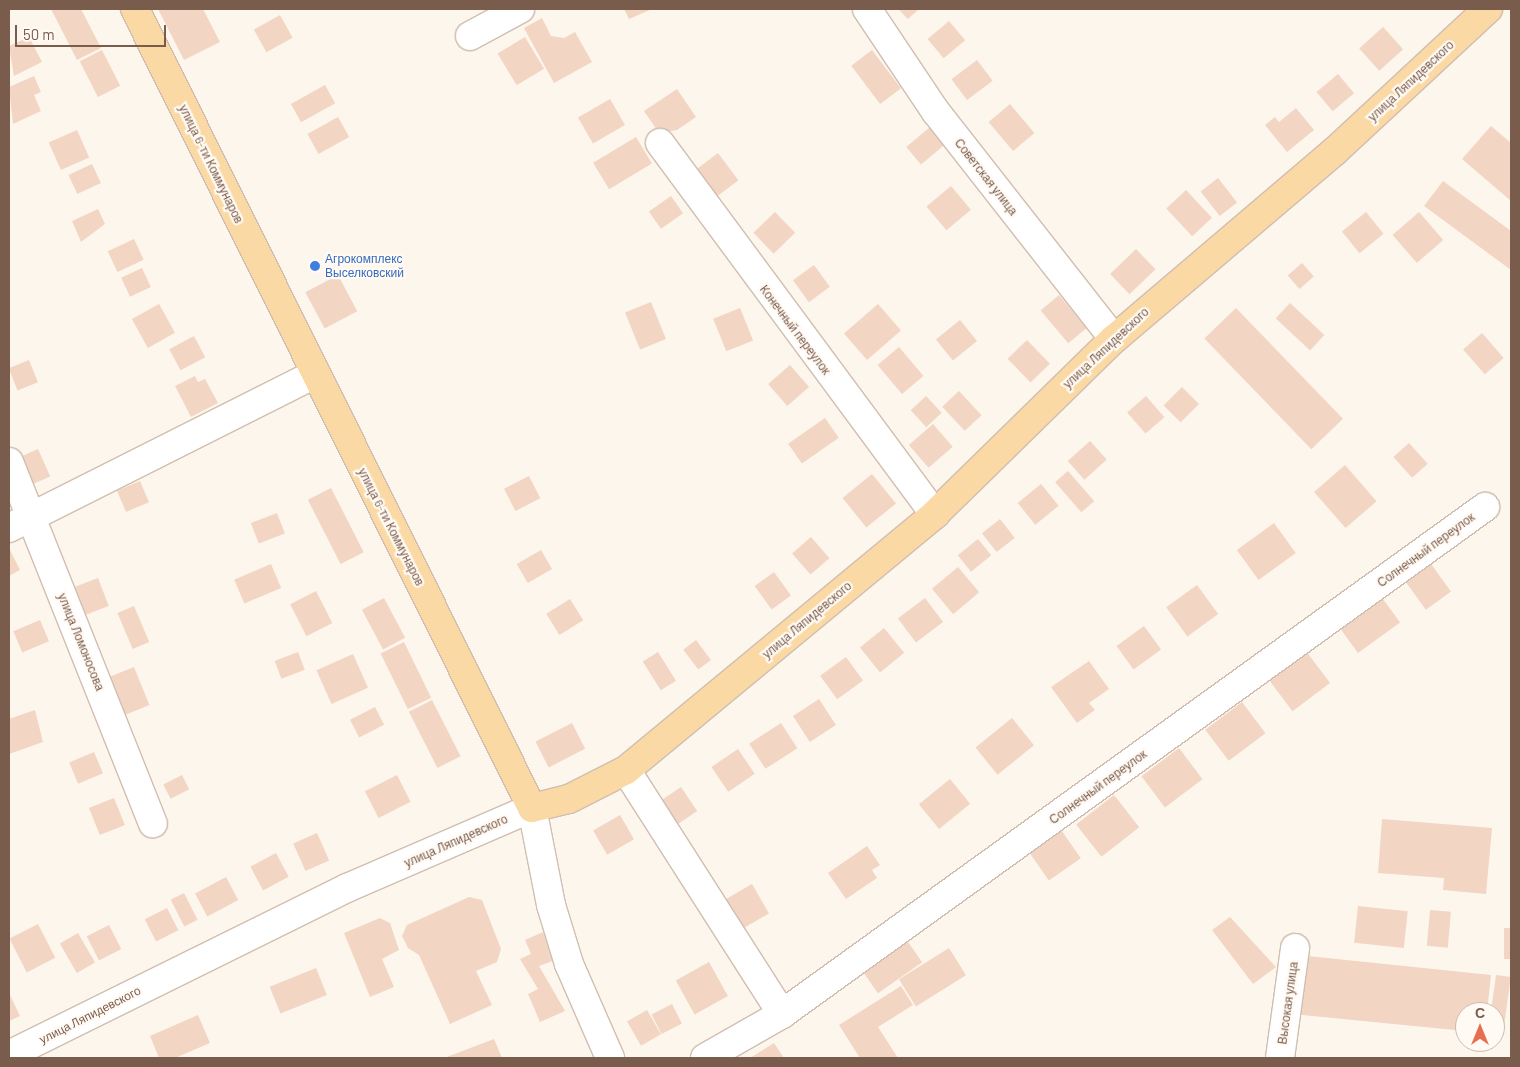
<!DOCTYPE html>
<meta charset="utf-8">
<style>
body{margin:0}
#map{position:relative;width:1520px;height:1067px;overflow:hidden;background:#fdf6ec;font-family:Barlow,sans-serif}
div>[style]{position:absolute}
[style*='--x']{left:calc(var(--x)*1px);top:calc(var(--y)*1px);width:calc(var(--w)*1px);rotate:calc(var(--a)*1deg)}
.building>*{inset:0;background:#f3d5c3;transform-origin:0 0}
.roads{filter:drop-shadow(1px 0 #d1beb0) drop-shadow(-1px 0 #d1beb0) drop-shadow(0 1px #d1beb0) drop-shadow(0 -1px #d1beb0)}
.minor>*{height:28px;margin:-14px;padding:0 14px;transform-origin:14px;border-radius:14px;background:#fff}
.major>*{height:28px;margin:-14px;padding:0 14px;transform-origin:14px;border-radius:14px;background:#fbd9a5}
.dots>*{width:14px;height:14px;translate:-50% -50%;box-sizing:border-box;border:2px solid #fffaf3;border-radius:50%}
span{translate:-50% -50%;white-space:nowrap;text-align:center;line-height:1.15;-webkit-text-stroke:4.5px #fffaf3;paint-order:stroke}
.street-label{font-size:12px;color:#7a5c4d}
.shop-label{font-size:12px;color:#366cbe}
.left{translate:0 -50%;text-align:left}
.frame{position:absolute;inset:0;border:10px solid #7a5c4d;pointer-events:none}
.north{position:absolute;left:1455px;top:1002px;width:50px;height:50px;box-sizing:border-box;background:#fffaf3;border:1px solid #cabbb1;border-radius:50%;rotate:0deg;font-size:14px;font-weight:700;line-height:20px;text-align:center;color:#7a5c4d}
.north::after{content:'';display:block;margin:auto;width:18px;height:22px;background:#e76f51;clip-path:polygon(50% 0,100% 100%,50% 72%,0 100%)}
.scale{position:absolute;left:15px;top:25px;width:151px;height:22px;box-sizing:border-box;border:2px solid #7a5c4d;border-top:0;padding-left:6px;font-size:15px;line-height:18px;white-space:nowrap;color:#7a5c4d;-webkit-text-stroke:4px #fffaf3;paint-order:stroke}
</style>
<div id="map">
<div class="building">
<div style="clip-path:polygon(51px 9px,81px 9px,101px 48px,77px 60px)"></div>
<div style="clip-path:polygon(158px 9px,203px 9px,220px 42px,184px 60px)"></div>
<div style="clip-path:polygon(624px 9px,652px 9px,629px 19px)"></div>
<div style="clip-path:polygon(898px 9px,919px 9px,908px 19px)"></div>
<div style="left:280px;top:15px;width:26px;height:30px;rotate:61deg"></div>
<div style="clip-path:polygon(542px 18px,551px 36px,564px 38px,575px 32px,592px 62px,554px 83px,524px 28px)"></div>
<div style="left:949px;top:21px;width:25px;height:28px;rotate:50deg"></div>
<div style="left:1383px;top:27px;width:30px;height:32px;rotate:48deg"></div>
<div style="clip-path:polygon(29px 37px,42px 62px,14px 76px,9px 46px)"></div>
<div style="left:525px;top:37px;width:37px;height:32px;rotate:59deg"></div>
<div style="left:102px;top:50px;width:40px;height:25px;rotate:63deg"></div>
<div style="left:872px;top:50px;width:48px;height:26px;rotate:53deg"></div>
<div style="left:977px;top:60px;width:26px;height:32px;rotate:53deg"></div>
<div style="left:1338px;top:74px;width:25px;height:28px;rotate:50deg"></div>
<div style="clip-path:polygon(34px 76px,41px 92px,34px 95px,41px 111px,13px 124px,9px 87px)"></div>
<div style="left:325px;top:85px;width:21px;height:39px;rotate:61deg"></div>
<div style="clip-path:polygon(677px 89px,696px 117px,677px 130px,659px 133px,644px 111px)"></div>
<div style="left:610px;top:99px;width:30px;height:37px;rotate:60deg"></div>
<div style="left:1010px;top:104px;width:38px;height:28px;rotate:50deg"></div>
<div style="clip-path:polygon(1296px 108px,1314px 130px,1287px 152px,1265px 125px,1275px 117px,1279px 122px)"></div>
<div style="left:338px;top:117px;width:23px;height:35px;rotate:61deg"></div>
<div style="clip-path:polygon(1491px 126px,1511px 143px,1511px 201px,1462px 159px)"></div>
<div style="left:930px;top:127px;width:23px;height:31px;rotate:50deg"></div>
<div style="left:77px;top:130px;width:30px;height:31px;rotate:66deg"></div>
<div style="left:636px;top:137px;width:31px;height:50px;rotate:59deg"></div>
<div style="left:718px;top:153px;width:34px;height:30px;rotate:53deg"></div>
<div style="left:92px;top:164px;width:21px;height:26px;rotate:65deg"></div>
<div style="left:1218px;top:178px;width:31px;height:22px;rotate:52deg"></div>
<div style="clip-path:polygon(1443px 181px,1511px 231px,1511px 270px,1424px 206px)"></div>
<div style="left:951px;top:186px;width:31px;height:32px;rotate:50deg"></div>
<div style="left:1186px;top:190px;width:38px;height:27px;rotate:47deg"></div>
<div style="left:671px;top:196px;width:21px;height:27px;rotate:55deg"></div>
<div style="clip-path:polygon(98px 209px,105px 224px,81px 242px,72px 221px)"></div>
<div style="left:775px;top:212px;width:29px;height:30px;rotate:46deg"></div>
<div style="left:1366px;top:212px;width:28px;height:31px;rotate:51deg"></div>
<div style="left:1419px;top:212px;width:37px;height:35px;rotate:49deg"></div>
<div style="left:134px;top:239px;width:23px;height:29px;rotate:65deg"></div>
<div style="left:1136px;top:249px;width:28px;height:36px;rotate:46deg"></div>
<div style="left:1302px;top:263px;width:18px;height:19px;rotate:49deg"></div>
<div style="left:814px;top:265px;width:27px;height:26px;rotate:54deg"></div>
<div style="left:142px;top:268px;width:21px;height:23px;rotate:65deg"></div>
<div style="left:338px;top:275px;width:41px;height:37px;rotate:62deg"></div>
<div style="left:1059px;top:295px;width:43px;height:24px;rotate:50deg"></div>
<div style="left:651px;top:302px;width:40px;height:28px;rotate:68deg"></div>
<div style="left:1290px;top:303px;width:47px;height:21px;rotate:43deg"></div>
<div style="left:159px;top:304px;width:33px;height:31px;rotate:61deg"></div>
<div style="left:878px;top:304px;width:35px;height:45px;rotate:49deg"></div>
<div style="left:740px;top:308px;width:35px;height:29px;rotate:68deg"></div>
<div style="left:1236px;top:308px;width:154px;height:44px;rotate:46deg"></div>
<div style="left:960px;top:320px;width:27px;height:31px;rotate:51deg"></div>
<div style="left:1482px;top:333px;width:33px;height:25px;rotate:49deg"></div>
<div style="left:194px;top:336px;width:24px;height:28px;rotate:62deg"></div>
<div style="left:1027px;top:340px;width:33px;height:27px;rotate:46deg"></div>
<div style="left:899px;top:347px;width:38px;height:28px;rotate:50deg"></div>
<div style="left:29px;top:360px;width:24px;height:22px;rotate:68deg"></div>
<div style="left:790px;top:365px;width:29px;height:29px;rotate:49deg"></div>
<div style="clip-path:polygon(195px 376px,198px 382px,205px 379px,218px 403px,191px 417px,175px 386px)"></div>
<div style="left:1182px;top:387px;width:24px;height:26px;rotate:45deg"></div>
<div style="left:959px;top:391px;width:33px;height:23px;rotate:47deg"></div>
<div style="left:926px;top:396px;width:23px;height:21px;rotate:47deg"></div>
<div style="left:1146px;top:396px;width:28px;height:25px;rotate:49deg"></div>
<div style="left:825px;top:418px;width:24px;height:45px;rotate:55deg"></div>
<div style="left:933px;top:424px;width:30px;height:32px;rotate:49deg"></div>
<div style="left:1090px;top:441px;width:25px;height:30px;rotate:48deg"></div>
<div style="left:1409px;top:443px;width:28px;height:21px;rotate:48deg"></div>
<div style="left:38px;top:449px;width:30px;height:22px;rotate:66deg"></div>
<div style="left:1345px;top:465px;width:48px;height:41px;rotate:49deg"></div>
<div style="left:1068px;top:471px;width:40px;height:17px;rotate:49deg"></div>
<div style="left:872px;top:474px;width:38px;height:38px;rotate:51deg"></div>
<div style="left:529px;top:476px;width:25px;height:28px;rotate:63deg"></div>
<div style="left:140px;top:481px;width:23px;height:25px;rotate:67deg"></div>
<div style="left:1041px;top:484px;width:28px;height:30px;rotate:51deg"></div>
<div style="left:331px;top:488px;width:72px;height:26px;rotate:63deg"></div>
<div style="left:277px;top:513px;width:22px;height:28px;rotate:69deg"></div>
<div style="left:1000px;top:519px;width:24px;height:23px;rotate:52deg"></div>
<div style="left:1274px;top:523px;width:37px;height:46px;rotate:54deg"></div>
<div style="left:811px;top:537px;width:28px;height:25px;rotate:49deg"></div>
<div style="left:978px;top:539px;width:21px;height:26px;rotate:51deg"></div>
<div style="clip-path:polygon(9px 548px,20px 570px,9px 576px)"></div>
<div style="left:541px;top:550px;width:22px;height:28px;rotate:60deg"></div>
<div style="left:271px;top:564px;width:26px;height:40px;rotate:67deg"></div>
<div style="left:1431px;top:564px;width:34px;height:31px;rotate:54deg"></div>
<div style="left:958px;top:567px;width:33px;height:34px;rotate:50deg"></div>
<div style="left:774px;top:572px;width:29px;height:24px;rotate:54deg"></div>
<div style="left:98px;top:578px;width:30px;height:28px;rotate:69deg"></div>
<div style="left:1197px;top:585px;width:36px;height:38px;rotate:54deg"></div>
<div style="left:316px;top:591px;width:36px;height:29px;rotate:63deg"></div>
<div style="left:384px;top:598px;width:45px;height:25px;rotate:62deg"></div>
<div style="left:925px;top:598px;width:30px;height:34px;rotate:53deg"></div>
<div style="left:570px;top:599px;width:25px;height:28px;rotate:58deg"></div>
<div style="left:1383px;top:599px;width:29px;height:52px;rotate:54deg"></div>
<div style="left:134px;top:606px;width:39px;height:18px;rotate:67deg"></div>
<div style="left:40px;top:620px;width:23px;height:29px;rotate:67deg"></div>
<div style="left:1144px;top:626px;width:29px;height:34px;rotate:54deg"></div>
<div style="left:884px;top:628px;width:32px;height:31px;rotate:51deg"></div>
<div style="left:696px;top:640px;width:25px;height:16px;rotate:53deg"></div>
<div style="left:404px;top:642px;width:62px;height:26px;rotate:64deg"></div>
<div style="left:1306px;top:651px;width:40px;height:47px;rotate:53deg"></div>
<div style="left:298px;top:652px;width:19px;height:25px;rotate:69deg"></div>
<div style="left:658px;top:652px;width:34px;height:18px;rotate:58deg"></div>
<div style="left:353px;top:654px;width:37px;height:40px;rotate:66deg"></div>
<div style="left:846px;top:657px;width:29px;height:32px;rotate:54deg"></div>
<div style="clip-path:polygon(1089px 661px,1109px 689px,1089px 703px,1095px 710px,1077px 723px,1051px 687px)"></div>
<div style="left:134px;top:667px;width:41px;height:29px;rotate:68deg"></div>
<div style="left:819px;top:699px;width:31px;height:31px;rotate:57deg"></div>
<div style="left:432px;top:700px;width:63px;height:26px;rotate:63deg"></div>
<div style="left:1242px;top:702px;width:39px;height:46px;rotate:53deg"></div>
<div style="left:375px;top:707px;width:20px;height:28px;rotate:63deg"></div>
<div style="clip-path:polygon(35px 710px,43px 742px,9px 754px,9px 719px)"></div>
<div style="left:1012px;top:718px;width:35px;height:47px;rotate:51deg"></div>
<div style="left:572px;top:723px;width:29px;height:41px;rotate:63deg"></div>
<div style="left:781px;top:723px;width:30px;height:38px;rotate:57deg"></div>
<div style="left:1179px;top:748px;width:39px;height:47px;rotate:53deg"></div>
<div style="left:738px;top:749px;width:30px;height:32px;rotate:56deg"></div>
<div style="left:94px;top:752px;width:23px;height:27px;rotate:67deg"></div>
<div style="left:182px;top:775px;width:16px;height:21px;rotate:63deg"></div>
<div style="left:397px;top:775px;width:30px;height:36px;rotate:63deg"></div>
<div style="left:950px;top:779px;width:32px;height:40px;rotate:51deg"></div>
<div style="left:681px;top:787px;width:29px;height:29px;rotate:56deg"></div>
<div style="left:1114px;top:795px;width:41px;height:48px;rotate:52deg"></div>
<div style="left:114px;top:798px;width:29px;height:27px;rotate:68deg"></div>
<div style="left:620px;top:815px;width:28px;height:31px;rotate:60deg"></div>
<div style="clip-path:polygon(1382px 819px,1492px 828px,1486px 894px,1443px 890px,1444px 878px,1378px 873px)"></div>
<div style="left:1059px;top:827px;width:38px;height:39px;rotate:55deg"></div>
<div style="left:317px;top:833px;width:30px;height:26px;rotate:66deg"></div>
<div style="clip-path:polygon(867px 846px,880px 865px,872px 870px,877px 878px,846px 899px,828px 873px)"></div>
<div style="left:276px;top:853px;width:27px;height:29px;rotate:62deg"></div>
<div style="left:226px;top:877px;width:26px;height:35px;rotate:62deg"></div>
<div style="left:752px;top:884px;width:34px;height:34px;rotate:60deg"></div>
<div style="left:184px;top:893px;width:30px;height:15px;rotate:63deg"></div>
<div style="clip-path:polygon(469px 897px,482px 900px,501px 949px,497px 962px,476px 971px,492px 1005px,450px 1024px,419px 955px,408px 948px,402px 936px,407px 925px)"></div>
<div style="left:1358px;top:906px;width:50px;height:37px;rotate:6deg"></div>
<div style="left:167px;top:908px;width:25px;height:25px;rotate:63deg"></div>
<div style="left:1430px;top:910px;width:21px;height:36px;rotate:5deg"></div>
<div style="clip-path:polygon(1230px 917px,1276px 967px,1253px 984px,1212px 930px)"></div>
<div style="clip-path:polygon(380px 918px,390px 923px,399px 950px,382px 959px,394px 987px,370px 997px,344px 933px)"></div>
<div style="left:38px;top:924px;width:38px;height:32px;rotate:63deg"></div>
<div style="left:109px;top:925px;width:27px;height:25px;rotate:63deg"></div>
<div style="left:1504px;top:928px;width:7px;height:31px"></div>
<div style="clip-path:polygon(543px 932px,555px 960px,539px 966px,565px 1011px,540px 1022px,528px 994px,538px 989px,520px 959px,531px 954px,525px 940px)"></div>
<div style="left:901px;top:932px;width:37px;height:54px;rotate:55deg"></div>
<div style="left:78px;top:933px;width:34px;height:21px;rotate:60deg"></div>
<div style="left:949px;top:948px;width:32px;height:59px;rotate:58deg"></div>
<div style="clip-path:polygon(1298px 955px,1491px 975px,1487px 1012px,1465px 1012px,1465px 1031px,1292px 1014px)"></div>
<div style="left:709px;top:962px;width:39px;height:38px;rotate:61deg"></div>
<div style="left:316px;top:968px;width:29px;height:50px;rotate:68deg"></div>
<div style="left:1496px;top:975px;width:15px;height:61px;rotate:8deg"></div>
<div style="clip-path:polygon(901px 986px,913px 1005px,878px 1027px,898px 1058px,860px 1058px,839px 1025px)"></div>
<div style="clip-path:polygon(9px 993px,20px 1016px,9px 1021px)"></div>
<div style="left:672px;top:1004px;width:22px;height:23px;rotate:63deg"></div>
<div style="left:647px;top:1010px;width:28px;height:23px;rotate:60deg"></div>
<div style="clip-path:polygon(198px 1015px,210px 1043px,175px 1058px,159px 1058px,150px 1036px)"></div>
<div style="clip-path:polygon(494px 1039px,502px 1058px,444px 1058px)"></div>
<div style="clip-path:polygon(774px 1043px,784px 1058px,750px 1058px)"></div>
</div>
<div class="roads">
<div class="minor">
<div style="--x:867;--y:9;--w:124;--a:56.2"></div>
<div style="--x:936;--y:112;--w:288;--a:51.9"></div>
<div style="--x:470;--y:36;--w:57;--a:-28.4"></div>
<div style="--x:660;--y:143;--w:462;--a:53.5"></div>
<div style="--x:9;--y:462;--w:389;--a:68.3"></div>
<div style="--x:9;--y:528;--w:343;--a:-26.7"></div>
<div style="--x:626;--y:770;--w:290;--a:57.4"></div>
<div style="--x:9;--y:1055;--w:377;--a:-26.3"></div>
<div style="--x:347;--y:888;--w:202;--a:-23.4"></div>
<div style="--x:532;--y:808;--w:99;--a:78.9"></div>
<div style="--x:551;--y:905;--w:62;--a:73"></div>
<div style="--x:569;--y:964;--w:103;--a:66.4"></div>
<div style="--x:705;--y:1058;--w:89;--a:-29.7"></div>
<div style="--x:782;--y:1014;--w:867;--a:-35.8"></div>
<div style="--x:1280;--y:1058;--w:111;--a:-82.2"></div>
</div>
<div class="major">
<div style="--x:135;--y:9;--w:892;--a:63.58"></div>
<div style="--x:532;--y:808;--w:38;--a:-14"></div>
<div style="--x:569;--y:799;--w:64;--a:-27"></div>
<div style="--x:626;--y:770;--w:401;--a:-39.6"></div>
<div style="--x:935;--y:514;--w:250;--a:-44.4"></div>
<div style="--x:1114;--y:339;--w:290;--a:-40.4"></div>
<div style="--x:1335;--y:151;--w:209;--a:-42.9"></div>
</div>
</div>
<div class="dots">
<div style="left:315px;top:266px;background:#3f7fe0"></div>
</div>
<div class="street-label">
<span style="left:1411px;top:81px;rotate:-43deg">улица Ляпидевского</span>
<span style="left:211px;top:164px;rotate:64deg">улица 6-ти Коммунаров</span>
<span style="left:986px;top:177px;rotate:52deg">Советская улица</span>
<span style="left:795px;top:330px;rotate:53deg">Конечный переулок</span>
<span style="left:1106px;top:348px;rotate:-43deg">улица Ляпидевского</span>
<span style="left:391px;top:527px;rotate:63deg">улица 6-ти Коммунаров</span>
<span style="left:1426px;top:550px;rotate:-36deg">Солнечный переулок</span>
<span style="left:807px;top:620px;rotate:-40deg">улица Ляпидевского</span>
<span style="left:81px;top:642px;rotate:68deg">улица Ломоносова</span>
<span style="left:1098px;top:787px;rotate:-36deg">Солнечный переулок</span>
<span style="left:456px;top:841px;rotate:-24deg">улица Ляпидевского</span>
<span style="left:1288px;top:1003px;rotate:-82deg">Высокая улица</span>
<span style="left:90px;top:1015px;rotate:-27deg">улица Ляпидевского</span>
</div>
<div class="shop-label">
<span class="left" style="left:325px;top:266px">Агрокомплекс<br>Выселковский</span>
</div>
<div class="frame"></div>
<div class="north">С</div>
<div class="scale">50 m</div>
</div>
